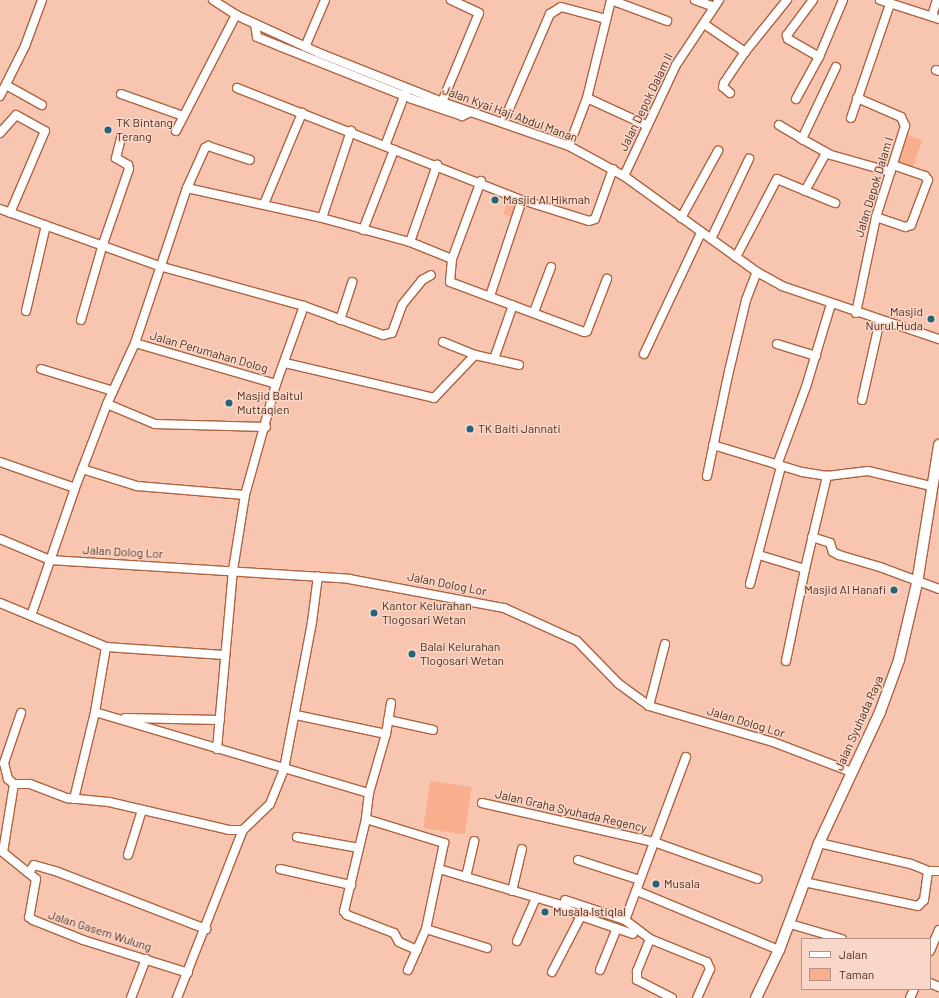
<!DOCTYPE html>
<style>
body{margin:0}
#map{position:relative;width:939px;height:998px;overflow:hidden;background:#f8c6b0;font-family:Barlow,sans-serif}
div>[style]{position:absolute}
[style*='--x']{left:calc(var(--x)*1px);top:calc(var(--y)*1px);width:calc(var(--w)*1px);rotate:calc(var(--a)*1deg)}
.green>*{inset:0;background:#f9af8e;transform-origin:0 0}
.roads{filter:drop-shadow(1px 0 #ad6340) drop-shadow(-1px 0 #ad6340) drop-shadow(0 1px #ad6340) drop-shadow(0 -1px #ad6340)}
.minor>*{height:8px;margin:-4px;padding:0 4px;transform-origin:4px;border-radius:4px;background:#fff}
.tertiary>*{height:10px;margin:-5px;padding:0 5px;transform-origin:5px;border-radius:5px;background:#fff}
.dots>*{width:11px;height:11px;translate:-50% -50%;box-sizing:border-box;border:2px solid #f9d7c8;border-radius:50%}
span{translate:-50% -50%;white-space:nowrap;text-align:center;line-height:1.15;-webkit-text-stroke:3px #f9d7c8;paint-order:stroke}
.street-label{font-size:12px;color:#4e2e1f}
.poi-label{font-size:12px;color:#4e2e1f}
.left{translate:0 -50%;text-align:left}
.right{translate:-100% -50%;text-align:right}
.legend{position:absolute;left:801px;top:938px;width:130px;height:52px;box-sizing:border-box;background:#f9d7c8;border:1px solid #b59384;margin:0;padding:5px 7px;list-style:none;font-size:12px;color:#4e2e1f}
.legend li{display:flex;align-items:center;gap:8px;height:20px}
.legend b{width:20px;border:1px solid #b59384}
</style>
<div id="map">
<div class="green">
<div style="left:907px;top:135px;width:16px;height:28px;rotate:18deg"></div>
<div style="left:510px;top:196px;width:14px;height:19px;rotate:21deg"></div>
<div style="left:430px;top:781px;width:42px;height:48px;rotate:8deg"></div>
</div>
<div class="roads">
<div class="minor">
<div style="--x:213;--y:0;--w:27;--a:33"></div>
<div style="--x:236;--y:15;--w:91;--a:24.6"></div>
<div style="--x:319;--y:53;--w:132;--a:21.7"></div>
<div style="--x:442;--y:102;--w:134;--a:19.1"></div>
<div style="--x:569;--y:146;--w:63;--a:28.6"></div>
<div style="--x:624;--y:176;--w:164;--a:35.8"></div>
<div style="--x:757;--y:272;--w:29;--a:29"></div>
<div style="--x:782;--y:286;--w:166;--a:18.7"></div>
<div style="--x:611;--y:0;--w:60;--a:20.6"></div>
<div style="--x:695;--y:0;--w:20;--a:20"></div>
<div style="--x:813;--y:0;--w:44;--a:126.6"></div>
<div style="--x:787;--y:35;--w:4;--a:76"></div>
<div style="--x:788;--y:39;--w:36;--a:30"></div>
<div style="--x:880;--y:0;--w:62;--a:17.9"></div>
<div style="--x:932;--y:16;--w:17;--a:-73"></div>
<div style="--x:255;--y:24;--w:13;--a:81"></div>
<div style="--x:257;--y:37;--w:24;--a:22"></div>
<div style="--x:279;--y:46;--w:143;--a:21.7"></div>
<div style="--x:412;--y:99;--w:53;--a:18.8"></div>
<div style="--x:462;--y:116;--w:10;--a:-24"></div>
<div style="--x:704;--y:24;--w:50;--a:34.3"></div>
<div style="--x:745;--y:52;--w:67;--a:-51.1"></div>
<div style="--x:305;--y:47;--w:51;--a:-66.9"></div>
<div style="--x:836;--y:67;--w:80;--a:115.3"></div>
<div style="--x:802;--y:139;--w:33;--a:29"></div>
<div style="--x:831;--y:155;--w:62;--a:15.8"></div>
<div style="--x:936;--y:70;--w:3;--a:18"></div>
<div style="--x:6;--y:85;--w:41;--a:29.1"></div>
<div style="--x:237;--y:88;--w:306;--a:21.5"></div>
<div style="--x:522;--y:200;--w:70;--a:17.4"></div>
<div style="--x:589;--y:221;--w:6;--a:-18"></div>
<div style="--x:595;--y:219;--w:53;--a:-70.2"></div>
<div style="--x:730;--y:93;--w:9;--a:-139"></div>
<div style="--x:723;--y:87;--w:4;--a:-76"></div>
<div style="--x:724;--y:83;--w:37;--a:-56"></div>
<div style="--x:121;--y:94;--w:66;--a:19.5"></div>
<div style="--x:0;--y:96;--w:56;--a:-63.4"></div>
<div style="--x:25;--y:46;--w:49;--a:-69.7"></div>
<div style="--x:587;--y:98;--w:65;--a:24.6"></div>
<div style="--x:796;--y:99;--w:48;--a:-61.3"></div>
<div style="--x:819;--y:57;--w:62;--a:-67.2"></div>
<div style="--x:442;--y:102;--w:96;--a:-67.4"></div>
<div style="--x:479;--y:13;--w:31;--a:-155"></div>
<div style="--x:851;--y:118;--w:120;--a:-71.1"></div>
<div style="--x:503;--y:123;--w:119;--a:-66.7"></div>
<div style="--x:550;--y:14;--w:13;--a:-32"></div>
<div style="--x:561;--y:7;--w:47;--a:14.9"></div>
<div style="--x:779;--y:125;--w:27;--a:31"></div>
<div style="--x:176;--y:131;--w:131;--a:-62.7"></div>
<div style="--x:0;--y:133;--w:24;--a:-48"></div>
<div style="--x:16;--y:115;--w:33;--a:29"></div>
<div style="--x:45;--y:131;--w:89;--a:113.1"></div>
<div style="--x:385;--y:146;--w:59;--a:-69.1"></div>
<div style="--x:569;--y:146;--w:51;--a:-69.4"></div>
<div style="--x:587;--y:98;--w:101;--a:-76.2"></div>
<div style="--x:624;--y:176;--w:123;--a:-64.9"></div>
<div style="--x:676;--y:65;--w:78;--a:-56.5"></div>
<div style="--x:481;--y:181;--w:83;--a:110.4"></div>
<div style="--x:452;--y:259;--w:23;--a:95"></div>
<div style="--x:450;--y:282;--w:143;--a:20.5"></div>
<div style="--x:584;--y:332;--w:3;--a:-18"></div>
<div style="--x:587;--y:331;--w:56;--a:-69"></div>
<div style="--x:187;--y:188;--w:138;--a:12.5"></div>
<div style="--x:322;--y:218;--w:91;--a:15.3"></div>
<div style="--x:410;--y:242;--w:45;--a:22"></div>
<div style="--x:805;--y:191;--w:43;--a:-61.1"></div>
<div style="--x:264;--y:204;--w:99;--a:-67.3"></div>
<div style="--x:0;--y:209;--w:169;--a:19.7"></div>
<div style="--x:159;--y:266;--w:150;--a:15.4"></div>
<div style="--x:304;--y:306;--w:84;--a:20.2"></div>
<div style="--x:383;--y:335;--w:9;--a:-13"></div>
<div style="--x:392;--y:333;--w:30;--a:-70"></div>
<div style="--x:402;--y:305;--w:32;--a:-51"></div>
<div style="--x:422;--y:280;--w:10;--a:-29"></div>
<div style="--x:876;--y:217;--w:31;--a:19"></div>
<div style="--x:905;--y:227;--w:6;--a:-18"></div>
<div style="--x:911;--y:225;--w:48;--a:-69.3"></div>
<div style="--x:928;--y:180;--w:5;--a:-127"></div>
<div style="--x:925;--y:176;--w:34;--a:-161"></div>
<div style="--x:322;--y:218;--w:92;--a:-71.6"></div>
<div style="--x:681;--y:218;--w:77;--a:-61.1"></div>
<div style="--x:363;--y:230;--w:86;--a:-68.8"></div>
<div style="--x:711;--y:239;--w:89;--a:-64.6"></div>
<div style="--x:410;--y:242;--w:82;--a:-70.7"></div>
<div style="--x:736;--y:257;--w:88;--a:-62.3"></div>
<div style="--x:777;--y:179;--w:63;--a:22.5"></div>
<div style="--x:490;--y:296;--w:101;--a:-71.6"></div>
<div style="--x:26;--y:311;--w:88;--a:-76.9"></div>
<div style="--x:534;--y:312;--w:48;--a:-69.3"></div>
<div style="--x:856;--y:313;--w:98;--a:-78.2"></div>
<div style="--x:876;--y:217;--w:96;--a:-72.3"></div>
<div style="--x:905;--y:126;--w:10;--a:-114"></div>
<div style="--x:901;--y:117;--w:48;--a:-156.6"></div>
<div style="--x:81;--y:320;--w:79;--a:-73.9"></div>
<div style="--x:103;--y:244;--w:79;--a:-70.9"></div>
<div style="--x:129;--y:169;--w:4;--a:-104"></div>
<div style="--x:128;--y:165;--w:14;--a:-150"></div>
<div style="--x:116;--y:158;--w:21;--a:-76"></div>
<div style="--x:340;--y:320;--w:40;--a:-72"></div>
<div style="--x:443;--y:342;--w:35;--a:22"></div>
<div style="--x:475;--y:355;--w:45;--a:12.8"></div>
<div style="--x:135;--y:343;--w:147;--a:16.2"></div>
<div style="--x:777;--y:344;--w:41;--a:17.1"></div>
<div style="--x:644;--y:354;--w:134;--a:-64.8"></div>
<div style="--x:494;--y:359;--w:57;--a:-70.6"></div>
<div style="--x:285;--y:363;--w:153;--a:13.2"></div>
<div style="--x:434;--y:398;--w:59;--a:-46.4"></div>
<div style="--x:41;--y:369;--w:75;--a:17"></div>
<div style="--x:862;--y:400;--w:82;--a:-77.3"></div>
<div style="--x:107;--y:404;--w:52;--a:22.6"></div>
<div style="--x:155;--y:424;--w:111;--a:1.5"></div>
<div style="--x:713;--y:445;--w:93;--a:16.9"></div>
<div style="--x:802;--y:472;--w:25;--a:9"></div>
<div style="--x:827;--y:476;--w:41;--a:-7"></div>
<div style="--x:868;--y:471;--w:65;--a:13.4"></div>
<div style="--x:0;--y:462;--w:79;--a:19.1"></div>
<div style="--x:777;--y:465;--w:83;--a:-69.6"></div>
<div style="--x:806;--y:387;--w:87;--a:-73.2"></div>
<div style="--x:82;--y:469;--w:58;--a:17.2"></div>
<div style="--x:137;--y:486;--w:108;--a:4.8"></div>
<div style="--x:707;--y:476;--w:107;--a:-78.2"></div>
<div style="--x:729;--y:371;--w:73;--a:-76.5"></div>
<div style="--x:746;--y:300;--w:30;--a:-69"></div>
<div style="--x:812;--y:537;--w:19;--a:18"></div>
<div style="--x:830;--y:543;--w:9;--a:72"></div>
<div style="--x:833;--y:552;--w:7;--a:27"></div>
<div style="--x:839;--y:555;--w:43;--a:16.3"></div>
<div style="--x:880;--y:567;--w:63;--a:20.4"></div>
<div style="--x:0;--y:539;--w:54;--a:22.8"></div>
<div style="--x:50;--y:560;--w:300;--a:3.6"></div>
<div style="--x:349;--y:579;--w:158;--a:10.6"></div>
<div style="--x:504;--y:608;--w:80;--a:24.3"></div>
<div style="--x:577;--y:641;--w:60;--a:45.7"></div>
<div style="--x:619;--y:684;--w:37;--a:36"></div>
<div style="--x:649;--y:706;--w:129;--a:16.2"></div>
<div style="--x:773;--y:742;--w:84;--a:21"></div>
<div style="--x:759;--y:555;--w:48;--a:16.9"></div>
<div style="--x:805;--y:569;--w:96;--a:-76.7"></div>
<div style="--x:750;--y:584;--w:121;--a:-75.2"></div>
<div style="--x:0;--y:603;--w:115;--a:22.5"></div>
<div style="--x:106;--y:647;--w:118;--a:3.9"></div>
<div style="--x:31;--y:616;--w:135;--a:-71"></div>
<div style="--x:75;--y:488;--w:90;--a:-69.1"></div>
<div style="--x:107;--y:404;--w:67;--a:-65.3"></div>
<div style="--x:135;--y:343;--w:163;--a:-71.5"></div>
<div style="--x:187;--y:188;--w:44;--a:-65.8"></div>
<div style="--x:205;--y:148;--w:4;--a:-34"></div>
<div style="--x:208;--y:146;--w:44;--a:18.4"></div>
<div style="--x:786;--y:661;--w:94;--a:-78.3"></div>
<div style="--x:391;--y:703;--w:31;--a:99"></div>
<div style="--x:386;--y:734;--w:61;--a:106.1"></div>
<div style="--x:369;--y:793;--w:26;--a:97"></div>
<div style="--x:366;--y:819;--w:95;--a:103.4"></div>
<div style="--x:344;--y:911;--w:5;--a:53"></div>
<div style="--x:347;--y:915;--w:50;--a:21"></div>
<div style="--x:394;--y:933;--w:10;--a:61"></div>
<div style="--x:399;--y:942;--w:20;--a:24"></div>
<div style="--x:649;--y:706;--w:64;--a:-75.5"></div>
<div style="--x:95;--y:712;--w:286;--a:16.5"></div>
<div style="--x:296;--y:715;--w:92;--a:11.9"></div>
<div style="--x:125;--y:718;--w:95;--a:1.2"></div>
<div style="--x:388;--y:720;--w:46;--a:12.5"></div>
<div style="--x:217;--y:749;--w:180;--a:-84.9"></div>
<div style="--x:233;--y:570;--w:76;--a:-80.9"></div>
<div style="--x:245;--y:495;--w:115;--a:-74.4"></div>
<div style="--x:276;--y:384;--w:83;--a:-70.3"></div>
<div style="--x:686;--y:757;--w:174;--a:110.5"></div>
<div style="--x:625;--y:920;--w:31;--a:37"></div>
<div style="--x:650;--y:939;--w:61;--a:22"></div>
<div style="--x:707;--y:962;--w:8;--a:67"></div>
<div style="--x:710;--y:969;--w:32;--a:114"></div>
<div style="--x:14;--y:784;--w:16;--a:0"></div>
<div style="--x:30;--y:784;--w:40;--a:21"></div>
<div style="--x:67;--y:798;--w:42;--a:5.4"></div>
<div style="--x:109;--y:802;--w:123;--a:13.1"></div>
<div style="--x:229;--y:830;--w:14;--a:0"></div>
<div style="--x:243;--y:830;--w:37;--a:-44"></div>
<div style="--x:270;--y:804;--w:38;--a:-68"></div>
<div style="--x:284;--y:769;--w:150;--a:-79.2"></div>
<div style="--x:312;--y:622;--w:46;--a:-82.6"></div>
<div style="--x:74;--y:799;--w:89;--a:-76.4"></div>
<div style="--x:95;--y:712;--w:66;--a:-80.4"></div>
<div style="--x:482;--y:803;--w:176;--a:12.8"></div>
<div style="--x:654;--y:842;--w:110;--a:19.6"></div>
<div style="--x:366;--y:819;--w:82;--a:17.1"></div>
<div style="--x:444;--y:843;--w:88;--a:101.8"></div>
<div style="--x:426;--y:929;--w:45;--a:113.7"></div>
<div style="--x:297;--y:837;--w:63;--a:10.1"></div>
<div style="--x:819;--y:843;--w:94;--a:12.9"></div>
<div style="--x:911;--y:864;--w:18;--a:22"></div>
<div style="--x:928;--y:871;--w:11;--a:0"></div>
<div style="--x:0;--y:850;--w:46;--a:38.9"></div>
<div style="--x:36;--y:879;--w:39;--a:100"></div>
<div style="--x:29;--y:917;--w:5;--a:37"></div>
<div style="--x:33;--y:920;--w:54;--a:21.8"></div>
<div style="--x:83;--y:940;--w:110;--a:17.4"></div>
<div style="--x:3;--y:852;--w:69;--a:-80.8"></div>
<div style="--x:14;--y:784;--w:8;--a:-140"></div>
<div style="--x:8;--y:779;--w:16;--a:-104"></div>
<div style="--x:4;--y:763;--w:53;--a:-71.2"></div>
<div style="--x:128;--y:855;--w:47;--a:-72.7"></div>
<div style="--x:578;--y:860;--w:65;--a:17.9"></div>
<div style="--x:280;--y:869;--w:73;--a:12.7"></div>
<div style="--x:439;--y:869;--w:124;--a:16.4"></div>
<div style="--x:558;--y:904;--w:26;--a:28"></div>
<div style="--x:581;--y:916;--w:55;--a:19.1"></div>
<div style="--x:29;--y:873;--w:9;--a:-58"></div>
<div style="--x:34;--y:865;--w:25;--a:16"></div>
<div style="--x:58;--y:872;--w:159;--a:21.1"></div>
<div style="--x:466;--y:877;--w:37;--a:-77"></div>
<div style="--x:804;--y:882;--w:116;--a:11.9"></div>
<div style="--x:918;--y:906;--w:8;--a:-45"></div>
<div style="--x:924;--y:900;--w:29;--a:-82"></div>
<div style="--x:512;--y:891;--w:43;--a:-76.6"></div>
<div style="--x:637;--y:891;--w:154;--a:22.6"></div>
<div style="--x:565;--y:900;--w:63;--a:18.4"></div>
<div style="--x:790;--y:924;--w:54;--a:16.1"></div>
<div style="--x:426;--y:929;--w:64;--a:17.3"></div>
<div style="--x:650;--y:939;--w:35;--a:112"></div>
<div style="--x:637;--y:971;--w:9;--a:90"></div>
<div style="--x:637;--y:980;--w:39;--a:27"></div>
<div style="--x:517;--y:941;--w:47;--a:-66.2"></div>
<div style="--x:930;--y:951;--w:23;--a:-67"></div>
<div style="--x:600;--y:970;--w:45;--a:-68"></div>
<div style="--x:552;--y:972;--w:63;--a:-62.6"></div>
<div style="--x:930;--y:983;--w:10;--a:24"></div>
<div style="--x:131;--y:998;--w:42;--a:-69"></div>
<div style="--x:177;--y:998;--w:180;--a:-68.6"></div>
<div style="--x:910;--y:998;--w:10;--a:-66"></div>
</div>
<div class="tertiary">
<div style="--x:756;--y:998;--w:53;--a:-64.4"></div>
<div style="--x:779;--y:950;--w:114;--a:-69.5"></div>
<div style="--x:819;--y:843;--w:145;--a:-65"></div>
<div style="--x:880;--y:712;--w:55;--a:-69.9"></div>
<div style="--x:899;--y:660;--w:79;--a:-76.8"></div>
<div style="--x:917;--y:583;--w:140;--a:-80.9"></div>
</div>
</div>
<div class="dots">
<div style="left:108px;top:130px;background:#26647a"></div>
<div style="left:495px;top:200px;background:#26647a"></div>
<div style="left:931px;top:319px;background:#26647a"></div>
<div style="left:229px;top:403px;background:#26647a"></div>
<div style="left:470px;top:429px;background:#26647a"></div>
<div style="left:894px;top:590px;background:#26647a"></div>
<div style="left:374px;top:613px;background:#26647a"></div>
<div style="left:412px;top:654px;background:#26647a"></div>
<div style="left:656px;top:884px;background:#26647a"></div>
<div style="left:545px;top:912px;background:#26647a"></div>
</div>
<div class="street-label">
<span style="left:646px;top:102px;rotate:-64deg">Jalan Depok Dalam II</span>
<span style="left:510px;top:114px;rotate:20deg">Jalan Kyai Haji Abdul Manan</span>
<span style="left:874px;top:187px;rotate:-73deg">Jalan Depok Dalam I</span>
<span style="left:209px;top:352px;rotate:16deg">Jalan Perumahan Dolog</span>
<span style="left:123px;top:552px;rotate:3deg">Jalan Dolog Lor</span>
<span style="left:447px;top:584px;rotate:11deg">Jalan Dolog Lor</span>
<span style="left:746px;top:722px;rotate:17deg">Jalan Dolog Lor</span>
<span style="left:859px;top:723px;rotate:-66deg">Jalan Syuhada Raya</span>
<span style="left:571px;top:811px;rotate:13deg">Jalan Graha Syuhada Regency</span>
<span style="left:100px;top:931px;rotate:18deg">Jalan Gasem Wulung</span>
</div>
<div class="poi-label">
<span class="left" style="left:116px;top:130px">TK Bintang<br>Terang</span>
<span class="left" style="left:503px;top:200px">Masjid Al Hikmah</span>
<span class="right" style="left:923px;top:319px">Masjid<br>Nurul Huda</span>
<span class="left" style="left:237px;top:403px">Masjid Baitul<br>Muttaqien</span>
<span class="left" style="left:478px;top:429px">TK Baiti Jannati</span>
<span class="right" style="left:886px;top:590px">Masjid Al Hanafi</span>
<span class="left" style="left:382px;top:613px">Kantor Kelurahan<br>Tlogosari Wetan</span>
<span class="left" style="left:420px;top:654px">Balai Kelurahan<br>Tlogosari Wetan</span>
<span class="left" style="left:664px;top:884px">Musala</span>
<span class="left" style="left:553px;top:912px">Musala Istiqlal</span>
</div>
<ul class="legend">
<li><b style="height:5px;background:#fff"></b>Jalan</li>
<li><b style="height:11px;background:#f9af8e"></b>Taman</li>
</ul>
</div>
